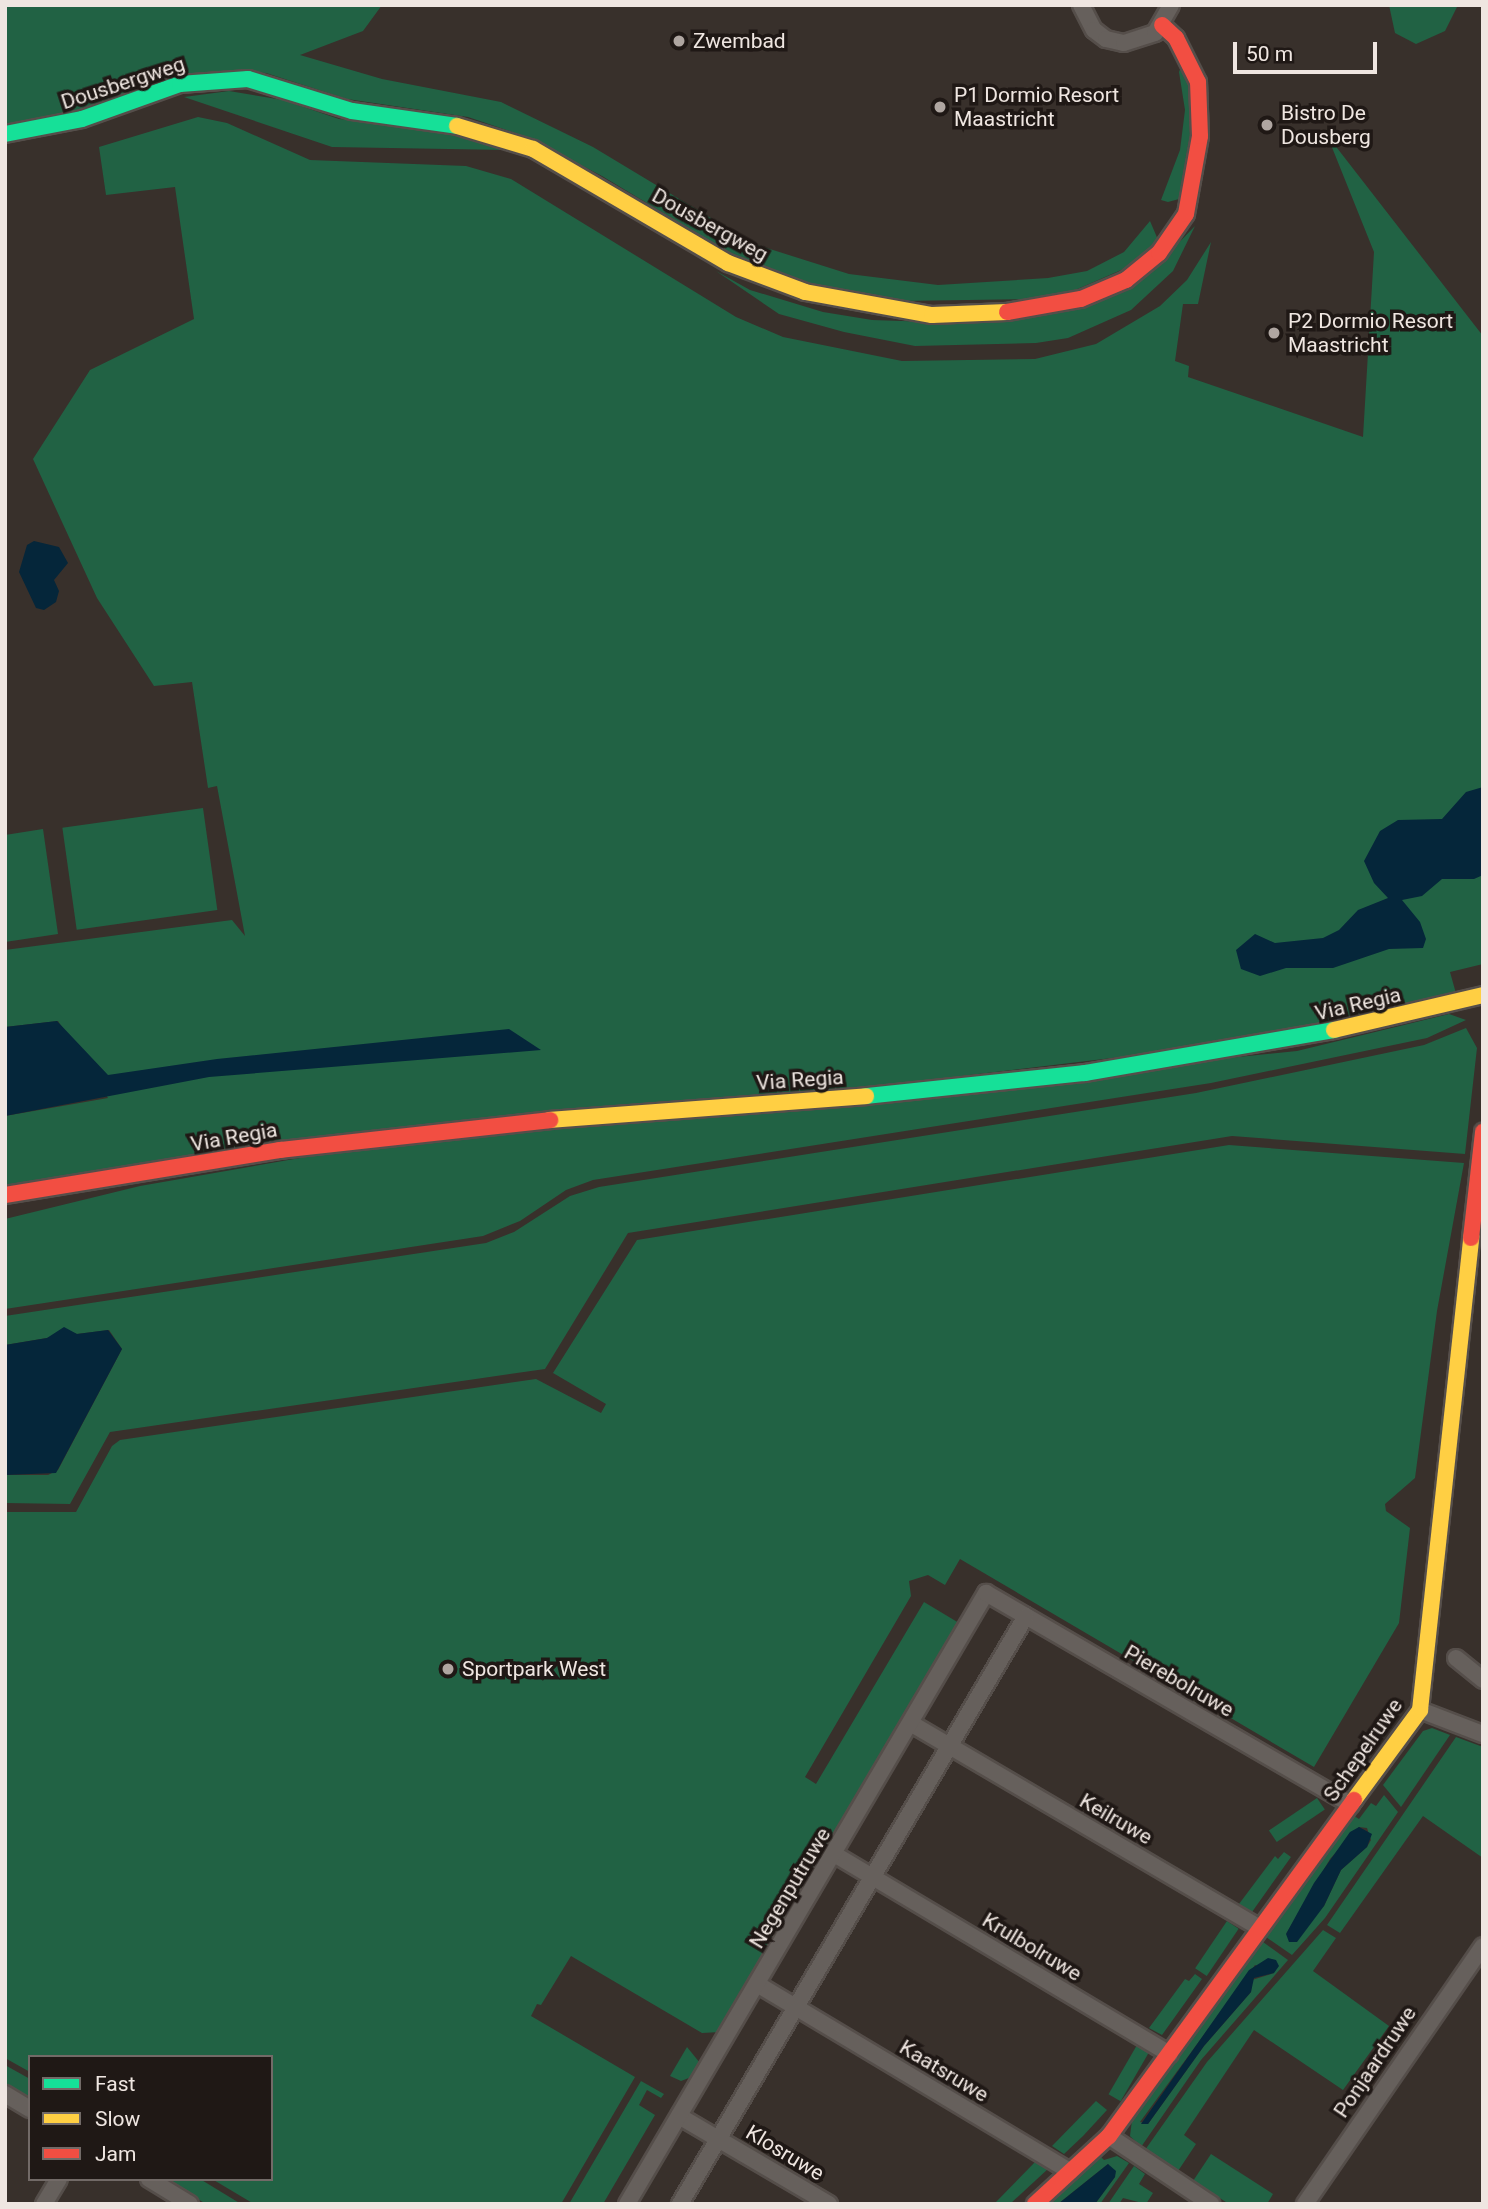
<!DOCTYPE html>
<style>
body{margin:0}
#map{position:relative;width:1488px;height:2209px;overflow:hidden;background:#38302b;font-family:Roboto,sans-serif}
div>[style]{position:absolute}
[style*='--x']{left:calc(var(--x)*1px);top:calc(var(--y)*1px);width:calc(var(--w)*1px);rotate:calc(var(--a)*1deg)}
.green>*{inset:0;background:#216244;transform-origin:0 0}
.water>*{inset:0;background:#05263a}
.roads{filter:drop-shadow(2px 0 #554e4a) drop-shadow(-2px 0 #554e4a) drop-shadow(0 2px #554e4a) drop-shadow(0 -2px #554e4a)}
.street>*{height:16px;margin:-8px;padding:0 8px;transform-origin:8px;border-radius:8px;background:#66605c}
.fast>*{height:16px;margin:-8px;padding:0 8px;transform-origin:8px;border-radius:8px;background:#16e098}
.slow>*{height:16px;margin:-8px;padding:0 8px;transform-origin:8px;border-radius:8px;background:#ffcf43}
.jam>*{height:16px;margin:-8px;padding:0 8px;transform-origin:8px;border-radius:8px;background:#f24e42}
.dots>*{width:19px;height:19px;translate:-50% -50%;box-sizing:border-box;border:4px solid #1f1815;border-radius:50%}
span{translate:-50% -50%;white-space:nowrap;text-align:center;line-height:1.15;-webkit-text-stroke:7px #1f1815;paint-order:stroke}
.poi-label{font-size:21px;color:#efe6e1}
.left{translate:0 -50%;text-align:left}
.street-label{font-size:21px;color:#efe6e1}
.frame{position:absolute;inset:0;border:7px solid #efe6e1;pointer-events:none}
.legend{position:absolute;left:28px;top:2055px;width:245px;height:126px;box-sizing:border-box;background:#1f1815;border:2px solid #726a67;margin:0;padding:9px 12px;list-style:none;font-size:21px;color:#efe6e1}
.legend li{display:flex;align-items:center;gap:14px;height:35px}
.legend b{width:35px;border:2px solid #726a67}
.scale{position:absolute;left:1233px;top:42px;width:144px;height:32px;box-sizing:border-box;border:4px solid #efe6e1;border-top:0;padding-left:9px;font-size:21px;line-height:24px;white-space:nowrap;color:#efe6e1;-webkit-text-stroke:5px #1f1815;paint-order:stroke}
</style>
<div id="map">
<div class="green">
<div style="clip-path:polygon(5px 5px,382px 5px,363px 31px,300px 55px,382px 79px,501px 102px,593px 147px,754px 244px,849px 274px,938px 285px,1048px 278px,1087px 271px,1124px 252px,1150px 221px,1159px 242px,1135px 264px,1073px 291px,1031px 299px,900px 301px,790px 279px,748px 264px,602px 176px,524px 136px,468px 117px,347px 99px,266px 73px,228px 70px,97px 107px,5px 127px)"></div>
<div style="clip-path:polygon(1389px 5px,1458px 5px,1445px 31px,1416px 44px,1395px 33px)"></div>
<div style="clip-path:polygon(1183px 62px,1192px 84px,1194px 145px,1179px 199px,1168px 202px,1161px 200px,1180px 150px,1185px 110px,1179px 72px)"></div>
<div style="clip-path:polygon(229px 91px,283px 100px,339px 119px,434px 129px,507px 150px,332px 147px,184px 97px)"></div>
<div style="clip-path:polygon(198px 117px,227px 123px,310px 160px,466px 166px,511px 179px,736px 317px,783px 337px,902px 361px,1035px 359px,1096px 344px,1160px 306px,1187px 280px,1211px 242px,1198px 304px,1183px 304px,1175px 361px,1189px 366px,1188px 377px,1363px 437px,1374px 252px,1327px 135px,1483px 336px,1483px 964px,1450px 972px,1457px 997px,1162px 1052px,5px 1190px,5px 1116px,108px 1098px,58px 1021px,5px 1027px,5px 950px,232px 920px,245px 936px,217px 786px,208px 788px,192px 682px,154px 686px,97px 598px,33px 459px,90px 370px,194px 319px,175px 187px,106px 195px,99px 147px)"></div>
<div style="clip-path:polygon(1195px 226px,1173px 271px,1131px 310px,1068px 338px,1036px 343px,915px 346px,844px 332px,779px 314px,716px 271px,750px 290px,823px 312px,872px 320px,962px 323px,1156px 266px)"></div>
<div style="left:203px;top:808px;width:103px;height:142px;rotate:82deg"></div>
<div style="clip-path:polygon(43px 829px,58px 934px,5px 942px,5px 835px)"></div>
<div style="clip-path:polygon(1449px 1014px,1466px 1020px,1427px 1038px,1211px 1083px,593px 1180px,566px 1190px,520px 1221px,483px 1236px,5px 1309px,5px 1219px,140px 1186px,357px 1148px,1297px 1051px)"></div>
<div style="clip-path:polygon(1466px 1028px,1477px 1048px,1465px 1154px,1232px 1136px,628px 1233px,545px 1369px,110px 1432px,70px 1504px,5px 1503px,5px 1475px,48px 1475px,58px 1470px,122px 1349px,109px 1330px,77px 1334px,65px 1330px,47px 1338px,5px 1345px,5px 1316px,486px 1243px,514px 1232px,570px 1196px,599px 1187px,1196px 1093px,1424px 1045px)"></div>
<div style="clip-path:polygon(1229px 1145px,1464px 1163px,1437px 1311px,1415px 1478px,1385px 1504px,1386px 1511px,1410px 1528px,1399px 1623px,1314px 1767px,960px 1559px,945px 1585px,928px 1575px,909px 1581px,911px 1596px,805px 1777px,816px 1784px,924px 1602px,959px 1623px,720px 2032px,702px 2033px,571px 1956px,541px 2005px,537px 2004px,531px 2016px,635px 2077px,561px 2204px,254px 2204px,212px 2179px,271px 2179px,271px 2057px,30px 2057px,30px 2072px,5px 2058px,5px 1512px,76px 1512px,112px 1446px,120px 1440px,536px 1379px,601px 1413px,606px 1404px,553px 1373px,637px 1240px)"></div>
<div style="clip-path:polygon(1432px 1728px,1450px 1735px,1401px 1807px,1383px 1785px,1423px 1731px)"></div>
<div style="clip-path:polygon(1456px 1737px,1483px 1747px,1483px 1858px,1423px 1816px,1340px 1933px,1327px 1925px)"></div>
<div style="clip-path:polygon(evenodd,1384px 1795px,1398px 1812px,1325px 1918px,1292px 1955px,1266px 1937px,1354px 1816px,1359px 1819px,1371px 1803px,1376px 1806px,1384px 1795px,1359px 1827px,1367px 1828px,1371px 1840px,1367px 1847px,1341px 1870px,1324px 1906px,1286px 1934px,1330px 1859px,1359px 1827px)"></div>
<div style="left:1317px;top:1798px;width:14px;height:58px;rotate:56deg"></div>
<div style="clip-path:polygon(1284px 1852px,1291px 1857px,1252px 1912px,1239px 1904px,1275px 1856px,1278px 1859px)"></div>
<div style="left:1227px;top:1921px;width:14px;height:57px;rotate:34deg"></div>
<div style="clip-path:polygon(1323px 1930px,1336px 1938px,1313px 1971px,1389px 2026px,1343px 2090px,1254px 2030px,1184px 2135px,1196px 2144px,1178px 2171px,1145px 2150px,1207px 2062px)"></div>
<div style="clip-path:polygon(evenodd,1263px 1942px,1288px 1960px,1201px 2060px,1141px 2147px,1130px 2136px,1132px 2120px,1263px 1942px,1255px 1965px,1274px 1973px,1252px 1980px,1251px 1992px,1204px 2046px,1148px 2124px,1140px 2122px,1255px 1965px)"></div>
<div style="clip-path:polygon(1195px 1974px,1202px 1979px,1162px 2035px,1149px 2028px,1185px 1979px,1189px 1981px)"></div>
<div style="left:1137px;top:2045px;width:14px;height:57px;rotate:30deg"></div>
<div style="clip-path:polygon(687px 2047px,700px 2063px,694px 2076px,681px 2081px,670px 2076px)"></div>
<div style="clip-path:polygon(5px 2065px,30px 2079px,30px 2099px,5px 2084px)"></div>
<div style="clip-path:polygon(641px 2081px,664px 2094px,661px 2098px,647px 2090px,639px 2105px,655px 2115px,603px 2204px,569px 2204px)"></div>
<div style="clip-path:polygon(1096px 2101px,1107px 2110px,1083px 2136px,1064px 2154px,1052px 2146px)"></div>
<div style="clip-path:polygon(1211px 2154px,1273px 2194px,1267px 2204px,1229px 2204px,1193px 2181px)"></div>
<div style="clip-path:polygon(1100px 2156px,1104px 2160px,1117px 2156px,1129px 2163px,1100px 2204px,1095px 2204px,1115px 2177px,1108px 2164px,1058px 2204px,1048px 2204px)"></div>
<div style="clip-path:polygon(1036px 2161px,1049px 2168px,1010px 2204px,994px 2204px)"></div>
<div style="clip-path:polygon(1134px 2166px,1145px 2174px,1139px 2184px,1153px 2193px,1146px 2204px,1123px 2198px,1119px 2204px,1108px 2204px)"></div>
<div style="clip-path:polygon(165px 2179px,200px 2179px,241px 2204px,206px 2204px)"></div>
</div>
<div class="water">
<div style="clip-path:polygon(34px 541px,59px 547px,68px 563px,54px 580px,59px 591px,56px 602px,44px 610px,36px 608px,19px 572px,27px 545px)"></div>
<div style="clip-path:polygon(1483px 787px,1483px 875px,1474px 879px,1442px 879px,1422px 896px,1402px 900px,1420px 922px,1426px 939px,1423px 948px,1389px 949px,1333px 968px,1286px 968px,1260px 976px,1241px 969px,1236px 950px,1255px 934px,1275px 943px,1323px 938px,1339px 930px,1358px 910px,1388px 898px,1374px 883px,1364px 861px,1380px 831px,1398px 820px,1442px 819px,1466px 792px)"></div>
<div style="clip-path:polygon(57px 1021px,108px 1075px,217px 1059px,509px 1029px,541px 1050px,209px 1077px,5px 1116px,5px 1027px)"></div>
<div style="clip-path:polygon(64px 1327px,77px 1334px,108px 1330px,122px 1349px,56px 1473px,5px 1475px,5px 1345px,47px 1338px)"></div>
<div style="clip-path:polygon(1359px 1827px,1372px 1834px,1367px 1847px,1341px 1870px,1324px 1906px,1297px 1942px,1289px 1942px,1286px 1934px,1314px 1883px,1350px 1832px)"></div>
<div style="clip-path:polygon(1268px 1958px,1276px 1960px,1279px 1966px,1274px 1973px,1254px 1978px,1251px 1992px,1204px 2046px,1148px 2124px,1141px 2124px,1249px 1970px)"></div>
<div style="clip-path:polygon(1108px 2164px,1116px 2171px,1115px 2177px,1095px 2204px,1058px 2204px)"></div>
</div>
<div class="roads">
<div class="street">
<div style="--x:1081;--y:5;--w:28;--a:63"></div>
<div style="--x:1094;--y:30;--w:15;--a:37"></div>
<div style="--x:1106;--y:39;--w:18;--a:13"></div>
<div style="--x:1124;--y:43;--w:33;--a:-18"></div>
<div style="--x:1155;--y:33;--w:32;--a:-60"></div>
<div style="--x:1456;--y:1658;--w:35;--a:39"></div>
<div style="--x:1420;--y:1710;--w:67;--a:20.9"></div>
<div style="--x:912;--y:1724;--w:403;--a:30.4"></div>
<div style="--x:834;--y:1854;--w:391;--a:30.8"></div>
<div style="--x:757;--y:1984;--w:365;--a:30.9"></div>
<div style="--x:5;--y:2094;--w:29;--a:31"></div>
<div style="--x:679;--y:2116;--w:174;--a:30.4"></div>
<div style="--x:1109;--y:2136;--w:123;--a:33.7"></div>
<div style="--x:149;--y:2179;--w:48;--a:31.4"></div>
<div style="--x:44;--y:2204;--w:29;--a:-59"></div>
<div style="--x:627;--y:2204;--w:709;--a:-59.56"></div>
<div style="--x:986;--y:1593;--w:422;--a:30.1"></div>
<div style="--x:680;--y:2204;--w:682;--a:-59.53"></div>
<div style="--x:1305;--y:2204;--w:313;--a:-55.4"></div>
</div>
<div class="fast">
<div style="--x:5;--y:134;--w:78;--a:-11"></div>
<div style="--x:82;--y:119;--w:104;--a:-19.7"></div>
<div style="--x:180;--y:84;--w:68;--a:-4.2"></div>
<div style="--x:248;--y:79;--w:109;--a:17.1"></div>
<div style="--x:352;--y:111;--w:106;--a:8.1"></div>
<div style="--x:866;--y:1096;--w:220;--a:-6"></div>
<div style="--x:1085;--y:1073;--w:253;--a:-9.8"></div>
</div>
<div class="slow">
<div style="--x:457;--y:126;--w:79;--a:16.8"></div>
<div style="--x:533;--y:149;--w:226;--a:30.3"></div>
<div style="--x:728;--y:263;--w:82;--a:20.6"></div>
<div style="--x:805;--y:292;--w:129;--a:10.3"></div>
<div style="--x:932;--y:315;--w:75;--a:-2.3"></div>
<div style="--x:1334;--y:1030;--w:153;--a:-13.2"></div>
<div style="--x:550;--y:1120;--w:317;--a:-4.3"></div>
<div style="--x:1354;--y:1800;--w:112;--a:-53.7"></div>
<div style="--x:1420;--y:1710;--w:475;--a:-83.8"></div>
</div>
<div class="jam">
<div style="--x:1007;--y:312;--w:75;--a:-10"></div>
<div style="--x:1081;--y:299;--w:49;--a:-22.9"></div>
<div style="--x:1126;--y:280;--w:43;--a:-39.3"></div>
<div style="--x:1159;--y:253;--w:47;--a:-55.3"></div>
<div style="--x:1186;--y:214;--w:79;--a:-79.8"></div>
<div style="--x:1200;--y:136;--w:54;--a:-92.1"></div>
<div style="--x:1198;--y:82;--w:49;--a:-116.6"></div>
<div style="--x:1176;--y:38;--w:19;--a:-137"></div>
<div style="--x:5;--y:1195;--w:279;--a:-9.3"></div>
<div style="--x:280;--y:1150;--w:272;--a:-6.3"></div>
<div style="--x:1471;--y:1238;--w:107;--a:-83.5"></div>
<div style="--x:1035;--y:2204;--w:100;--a:-42.6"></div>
<div style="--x:1109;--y:2136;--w:416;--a:-53.9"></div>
</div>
</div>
<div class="dots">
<div style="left:679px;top:41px;background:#afa6a1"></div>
<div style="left:940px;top:107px;background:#afa6a1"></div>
<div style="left:1267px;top:125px;background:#afa6a1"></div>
<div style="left:1274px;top:333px;background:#afa6a1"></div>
<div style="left:448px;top:1669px;background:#afa6a1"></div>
</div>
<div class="poi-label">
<span class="left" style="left:693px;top:41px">Zwembad</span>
<span class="left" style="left:954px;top:107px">P1 Dormio Resort<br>Maastricht</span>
<span class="left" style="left:1281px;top:125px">Bistro De<br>Dousberg</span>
<span class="left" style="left:1288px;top:333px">P2 Dormio Resort<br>Maastricht</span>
<span class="left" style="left:462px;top:1669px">Sportpark West</span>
</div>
<div class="street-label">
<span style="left:123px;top:83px;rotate:-18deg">Dousbergweg</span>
<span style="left:710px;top:225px;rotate:29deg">Dousbergweg</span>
<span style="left:1358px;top:1004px;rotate:-13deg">Via Regia</span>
<span style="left:800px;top:1080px;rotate:-4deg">Via Regia</span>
<span style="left:234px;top:1137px;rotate:-10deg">Via Regia</span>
<span style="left:1179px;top:1681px;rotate:30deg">Pierebolruwe</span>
<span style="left:1363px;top:1750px;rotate:-55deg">Schepelruwe</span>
<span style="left:1116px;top:1819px;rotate:30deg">Keilruwe</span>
<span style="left:790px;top:1888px;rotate:-59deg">Negenputruwe</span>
<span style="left:1032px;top:1947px;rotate:31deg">Krulbolruwe</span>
<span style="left:1375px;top:2062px;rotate:-56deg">Ponjaardruwe</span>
<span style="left:944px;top:2071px;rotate:31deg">Kaatsruwe</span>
<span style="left:785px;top:2153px;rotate:31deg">Klosruwe</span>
</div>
<div class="frame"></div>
<ul class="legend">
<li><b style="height:9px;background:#16e098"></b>Fast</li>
<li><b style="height:9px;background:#ffcf43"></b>Slow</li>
<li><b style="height:9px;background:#f24e42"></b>Jam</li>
</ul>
<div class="scale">50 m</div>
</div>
